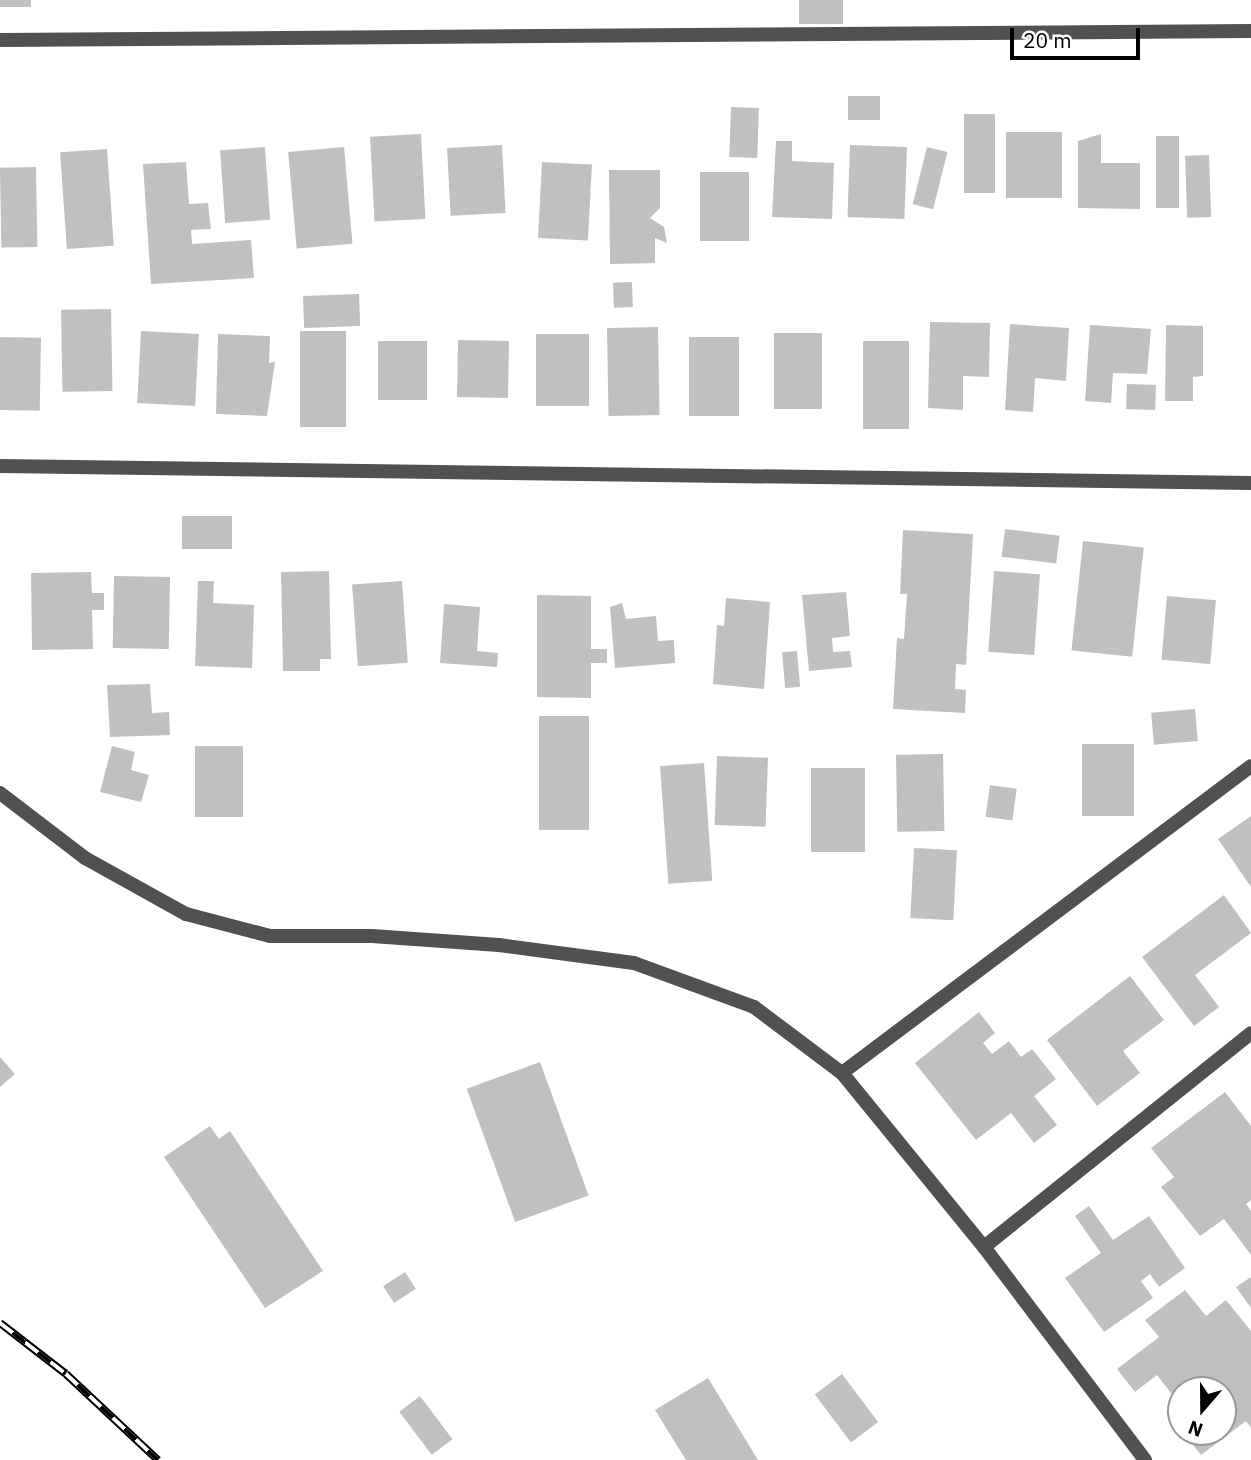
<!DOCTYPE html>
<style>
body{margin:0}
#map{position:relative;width:1251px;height:1460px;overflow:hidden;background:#fff;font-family:"IBM Plex Sans",sans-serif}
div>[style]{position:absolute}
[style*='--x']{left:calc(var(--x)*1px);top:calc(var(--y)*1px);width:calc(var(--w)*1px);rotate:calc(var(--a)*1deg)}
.building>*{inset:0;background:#c0c0c0;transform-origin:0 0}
.minor>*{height:14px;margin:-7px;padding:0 7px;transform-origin:7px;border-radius:7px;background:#515151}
.rail>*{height:8px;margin-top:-4px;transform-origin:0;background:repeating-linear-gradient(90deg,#fff 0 16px,#000 0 32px);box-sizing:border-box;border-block:2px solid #000}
span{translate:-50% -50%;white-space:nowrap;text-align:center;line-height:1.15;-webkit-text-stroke:5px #fff;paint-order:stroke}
.north{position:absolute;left:1167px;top:1376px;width:70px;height:70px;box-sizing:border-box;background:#fff;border:2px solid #999;border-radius:50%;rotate:200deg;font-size:19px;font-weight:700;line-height:28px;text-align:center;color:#000}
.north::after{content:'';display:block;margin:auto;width:24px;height:32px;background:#000;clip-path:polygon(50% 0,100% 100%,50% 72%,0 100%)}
.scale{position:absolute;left:1010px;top:28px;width:130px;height:32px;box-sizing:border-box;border:4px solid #000;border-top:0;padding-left:9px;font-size:21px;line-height:24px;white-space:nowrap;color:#000;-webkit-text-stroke:5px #fff;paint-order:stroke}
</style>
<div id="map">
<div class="building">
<div style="left:0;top:0;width:31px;height:7px"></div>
<div style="left:799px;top:0;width:44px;height:24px"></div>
<div style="left:848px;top:96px;width:32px;height:24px"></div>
<div style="left:731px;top:107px;width:28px;height:50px;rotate:2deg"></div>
<div style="left:964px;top:114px;width:31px;height:79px"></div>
<div style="left:1006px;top:132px;width:56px;height:66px"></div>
<div style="left:421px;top:134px;width:85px;height:51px;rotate:87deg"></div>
<div style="clip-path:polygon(1101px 134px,1101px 163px,1140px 163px,1140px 209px,1078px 208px,1078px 141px)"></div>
<div style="left:1156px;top:136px;width:23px;height:72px"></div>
<div style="clip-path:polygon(776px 141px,792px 141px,792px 161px,834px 163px,832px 219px,772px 217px)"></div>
<div style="left:502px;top:145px;width:68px;height:55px;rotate:87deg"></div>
<div style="left:850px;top:145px;width:57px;height:72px;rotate:2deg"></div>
<div style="left:265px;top:147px;width:73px;height:45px;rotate:86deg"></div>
<div style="left:344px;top:147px;width:97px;height:56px;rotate:85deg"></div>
<div style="left:927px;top:147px;width:21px;height:59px;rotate:14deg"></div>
<div style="left:107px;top:149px;width:97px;height:47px;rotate:86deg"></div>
<div style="left:1209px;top:155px;width:62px;height:24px;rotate:88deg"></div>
<div style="clip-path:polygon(186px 162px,189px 204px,208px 203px,211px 229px,191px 230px,192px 244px,251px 240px,254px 278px,151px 284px,143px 164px)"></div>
<div style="left:542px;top:162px;width:50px;height:76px;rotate:3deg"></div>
<div style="left:36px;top:167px;width:80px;height:36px;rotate:89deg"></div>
<div style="clip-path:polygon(609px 170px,660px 170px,660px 208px,650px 218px,664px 227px,667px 243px,655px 238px,655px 263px,610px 264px)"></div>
<div style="left:700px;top:172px;width:49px;height:69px"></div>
<div style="left:632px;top:282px;width:25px;height:19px;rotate:88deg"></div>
<div style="left:359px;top:294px;width:32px;height:56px;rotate:88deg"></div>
<div style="left:111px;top:309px;width:82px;height:50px;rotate:89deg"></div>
<div style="clip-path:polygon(930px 322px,990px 323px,989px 377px,963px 376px,963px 410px,928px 408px)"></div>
<div style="clip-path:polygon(1010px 324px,1069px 328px,1066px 381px,1035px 378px,1033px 412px,1005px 410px)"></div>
<div style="clip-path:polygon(1090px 325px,1151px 329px,1147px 374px,1113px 373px,1111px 403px,1085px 401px)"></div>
<div style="clip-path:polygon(1166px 325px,1203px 326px,1203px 376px,1193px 377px,1193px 401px,1165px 401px)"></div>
<div style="left:658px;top:327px;width:88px;height:51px;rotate:89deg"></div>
<div style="left:141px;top:331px;width:58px;height:72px;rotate:3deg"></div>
<div style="left:300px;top:331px;width:46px;height:96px"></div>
<div style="left:774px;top:333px;width:48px;height:76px"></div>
<div style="clip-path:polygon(218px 334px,270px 336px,269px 363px,275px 362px,267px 416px,216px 414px)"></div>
<div style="left:536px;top:334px;width:53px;height:72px"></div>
<div style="left:0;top:337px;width:41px;height:73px;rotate:1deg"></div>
<div style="left:689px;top:337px;width:50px;height:79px"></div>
<div style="left:458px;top:340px;width:51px;height:57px;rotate:1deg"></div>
<div style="left:427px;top:341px;width:59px;height:49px;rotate:90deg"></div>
<div style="left:863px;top:341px;width:46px;height:88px"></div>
<div style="left:1127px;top:384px;width:29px;height:25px;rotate:2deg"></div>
<div style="left:232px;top:516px;width:33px;height:50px;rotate:90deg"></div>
<div style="left:1005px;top:529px;width:55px;height:28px;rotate:7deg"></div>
<div style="clip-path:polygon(903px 530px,973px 534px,966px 665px,956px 664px,955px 689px,966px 690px,965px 713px,893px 709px,897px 638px,904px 639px,907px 594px,900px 594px)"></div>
<div style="left:1083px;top:541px;width:61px;height:110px;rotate:6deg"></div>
<div style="clip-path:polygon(329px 571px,331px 659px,320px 659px,320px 671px,283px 671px,281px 572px)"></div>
<div style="left:994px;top:571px;width:46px;height:81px;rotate:4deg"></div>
<div style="clip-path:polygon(91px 572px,92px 593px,104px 593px,104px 610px,92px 610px,93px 649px,32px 650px,31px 573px)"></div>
<div style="left:114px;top:576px;width:56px;height:72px;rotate:1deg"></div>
<div style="clip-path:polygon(198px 581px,214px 581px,213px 603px,254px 605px,252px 668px,195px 666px)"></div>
<div style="left:402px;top:581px;width:82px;height:50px;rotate:86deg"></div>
<div style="clip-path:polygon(846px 592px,850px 636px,832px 638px,833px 652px,850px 651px,852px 667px,809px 671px,802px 595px)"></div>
<div style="clip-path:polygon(537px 595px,591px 596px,591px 649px,607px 649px,607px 663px,591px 663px,591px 698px,537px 697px)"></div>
<div style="left:1167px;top:596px;width:49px;height:64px;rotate:5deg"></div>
<div style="clip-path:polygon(726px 598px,770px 602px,764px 689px,713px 684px,717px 625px,724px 626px)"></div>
<div style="clip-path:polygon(622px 603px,626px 619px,656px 616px,658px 641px,674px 640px,675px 663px,615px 668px,610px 607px)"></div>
<div style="clip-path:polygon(444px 604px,480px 607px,477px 651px,498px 653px,497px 667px,440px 663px)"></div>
<div style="left:797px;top:651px;width:36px;height:15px;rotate:85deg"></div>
<div style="clip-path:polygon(150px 684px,152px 713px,169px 712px,170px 735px,110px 737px,107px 685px)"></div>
<div style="left:1195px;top:709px;width:32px;height:44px;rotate:85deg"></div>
<div style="left:539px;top:716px;width:50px;height:114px"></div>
<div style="left:1082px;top:744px;width:52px;height:72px"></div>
<div style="clip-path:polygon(112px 746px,135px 752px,131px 770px,149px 775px,141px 802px,100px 792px)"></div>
<div style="left:195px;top:746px;width:48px;height:71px"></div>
<div style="left:943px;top:754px;width:77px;height:47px;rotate:89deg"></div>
<div style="left:717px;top:756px;width:51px;height:69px;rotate:2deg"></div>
<div style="left:704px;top:763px;width:118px;height:44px;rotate:86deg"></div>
<div style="left:811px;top:768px;width:54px;height:84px"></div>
<div style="left:990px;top:785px;width:27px;height:32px;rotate:8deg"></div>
<div style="clip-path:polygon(1251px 816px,1251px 887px,1218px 839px)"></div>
<div style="left:914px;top:848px;width:43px;height:70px;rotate:3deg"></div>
<div style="clip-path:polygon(1224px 895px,1251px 933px,1195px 975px,1219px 1007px,1194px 1026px,1142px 957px)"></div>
<div style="clip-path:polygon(1130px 976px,1164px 1020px,1123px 1051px,1140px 1073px,1097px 1106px,1047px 1040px)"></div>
<div style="clip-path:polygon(979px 1012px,995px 1033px,983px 1043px,992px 1054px,1009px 1041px,1021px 1057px,1032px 1049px,1056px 1079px,1034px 1096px,1057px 1125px,1034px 1143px,1011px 1113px,976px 1140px,915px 1063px)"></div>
<div style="clip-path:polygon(0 1057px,15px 1074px,0 1087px)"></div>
<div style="left:540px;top:1062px;width:142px;height:78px;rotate:70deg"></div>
<div style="clip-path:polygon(1225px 1092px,1251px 1126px,1251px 1200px,1246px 1204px,1251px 1211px,1251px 1255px,1224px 1219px,1200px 1236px,1161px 1187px,1174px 1177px,1151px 1148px)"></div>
<div style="clip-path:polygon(210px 1126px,219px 1139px,230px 1131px,323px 1271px,265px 1308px,164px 1157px)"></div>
<div style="clip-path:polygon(1089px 1206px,1113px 1240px,1149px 1216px,1185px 1268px,1159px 1287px,1150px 1274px,1141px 1281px,1153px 1298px,1104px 1332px,1065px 1278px,1101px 1253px,1075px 1216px)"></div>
<div style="left:405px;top:1272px;width:20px;height:26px;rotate:57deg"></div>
<div style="clip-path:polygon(1251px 1277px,1251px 1308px,1236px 1287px)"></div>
<div style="clip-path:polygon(1185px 1290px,1206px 1316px,1226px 1300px,1251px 1331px,1251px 1428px,1246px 1421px,1201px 1455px,1183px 1432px,1223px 1432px,1223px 1390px,1181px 1390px,1181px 1406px,1157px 1375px,1135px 1392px,1117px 1369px,1159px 1337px,1145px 1320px)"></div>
<div style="left:842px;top:1374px;width:60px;height:34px;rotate:53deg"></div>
<div style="clip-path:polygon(708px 1378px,758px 1460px,686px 1460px,655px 1410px)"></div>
<div style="left:420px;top:1396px;width:54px;height:26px;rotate:53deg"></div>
</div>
<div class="minor">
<div style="--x:0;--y:40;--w:1251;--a:-0.41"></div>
<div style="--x:0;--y:466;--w:1251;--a:0.78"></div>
<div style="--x:0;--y:793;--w:107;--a:37.4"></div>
<div style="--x:85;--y:858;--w:115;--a:29"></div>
<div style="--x:186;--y:914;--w:87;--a:14.7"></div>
<div style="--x:270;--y:936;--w:102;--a:0"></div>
<div style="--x:372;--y:936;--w:127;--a:4.1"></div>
<div style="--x:499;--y:945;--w:136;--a:7.6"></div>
<div style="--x:634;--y:963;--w:128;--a:20.1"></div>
<div style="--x:754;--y:1007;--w:110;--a:36.9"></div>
<div style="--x:842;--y:1073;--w:225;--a:50.8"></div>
<div style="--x:984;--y:1247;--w:267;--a:52.9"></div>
<div style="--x:842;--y:1073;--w:511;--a:-36.89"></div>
<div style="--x:984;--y:1247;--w:342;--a:-38.7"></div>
</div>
<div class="rail">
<div style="--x:0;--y:1323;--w:83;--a:37.7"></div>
<div style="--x:66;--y:1374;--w:126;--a:43.1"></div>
</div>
<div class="north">N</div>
<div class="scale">20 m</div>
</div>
